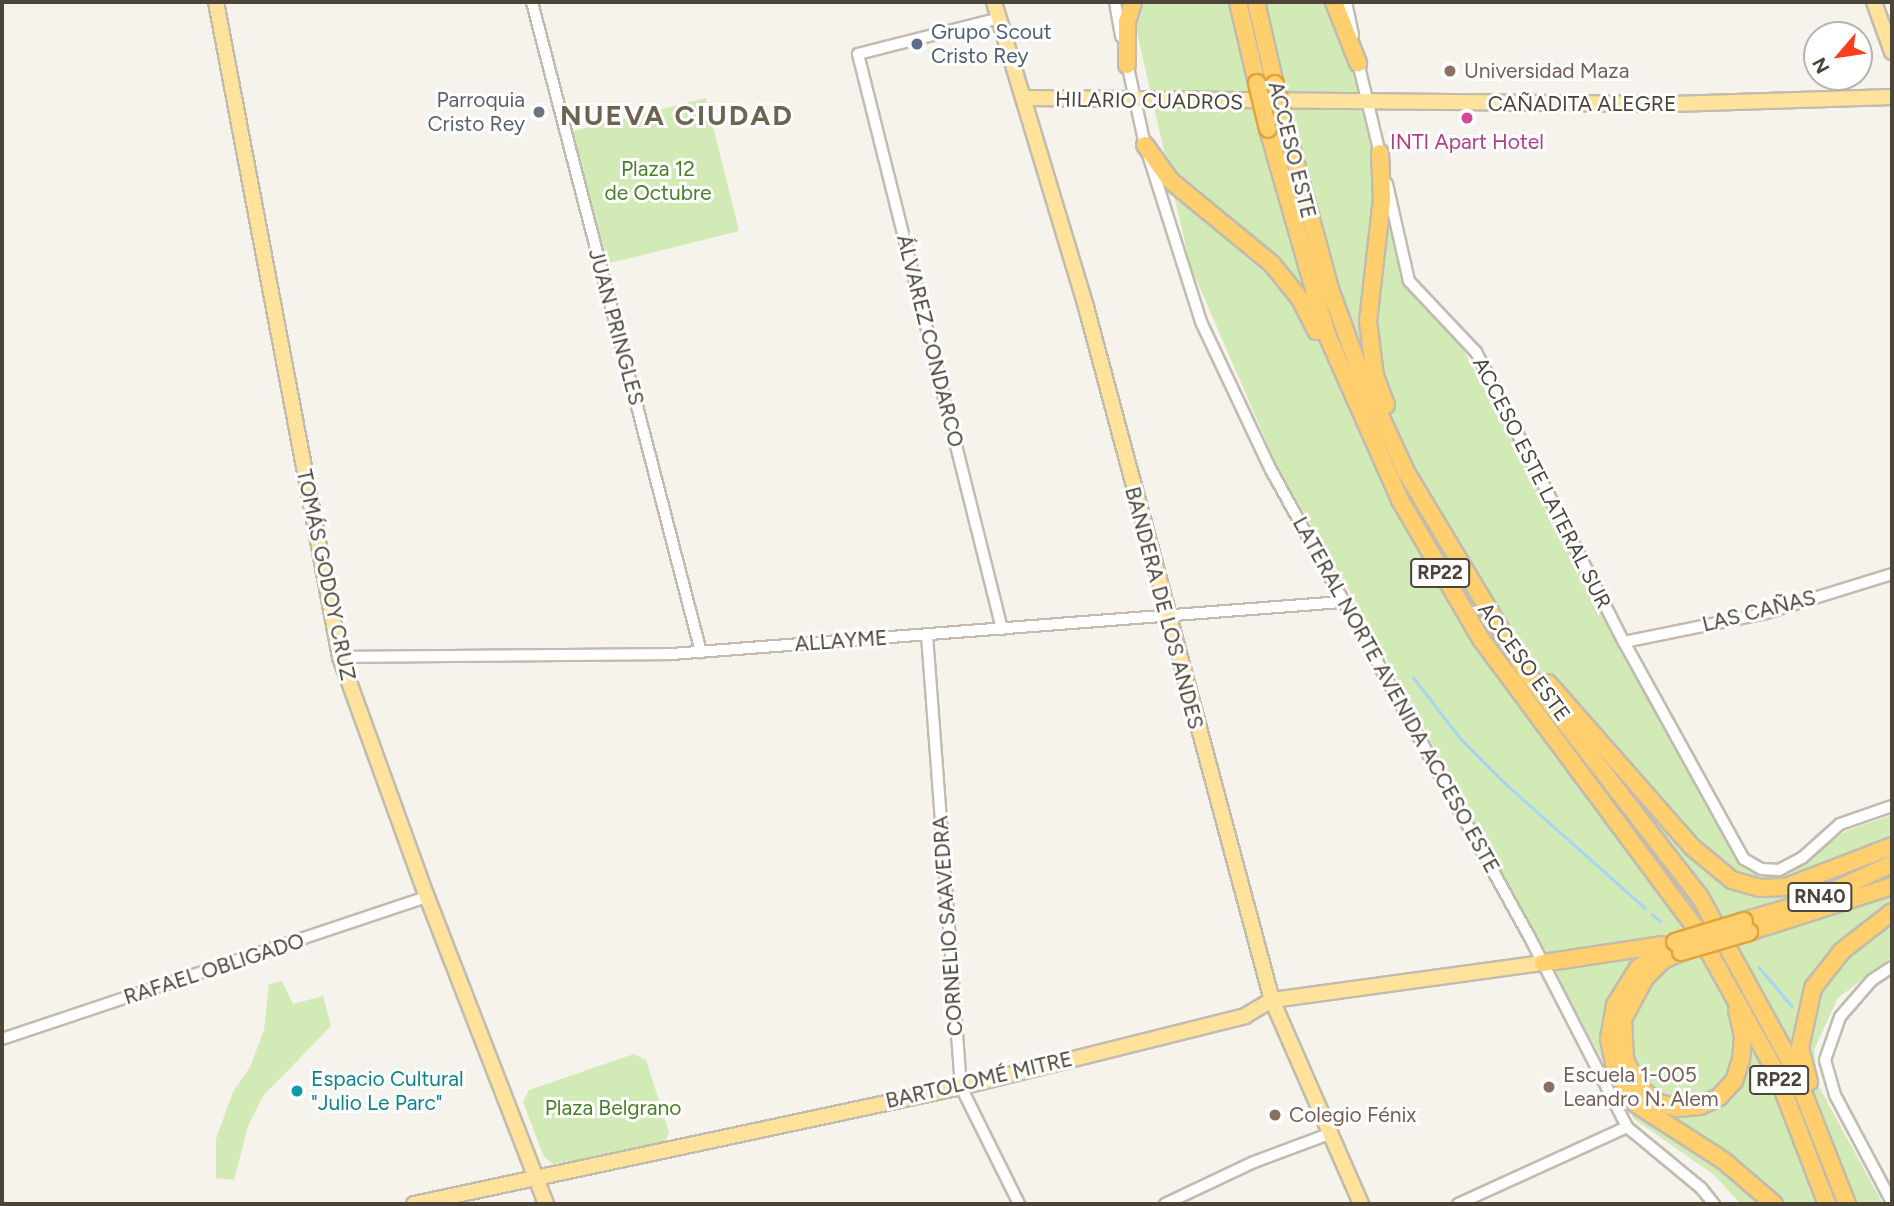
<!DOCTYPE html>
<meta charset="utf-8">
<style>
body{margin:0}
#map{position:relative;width:1894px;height:1206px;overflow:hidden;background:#f6f3ec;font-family:Figtree,sans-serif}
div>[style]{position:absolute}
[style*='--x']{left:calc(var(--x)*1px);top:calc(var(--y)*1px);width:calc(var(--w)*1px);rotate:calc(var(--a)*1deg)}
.green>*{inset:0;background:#d2eab5;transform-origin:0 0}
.stream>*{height:2.5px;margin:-1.25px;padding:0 1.25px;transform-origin:1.25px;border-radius:1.25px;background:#a9d4f2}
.roads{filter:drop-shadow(2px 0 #c2bbae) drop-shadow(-2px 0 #c2bbae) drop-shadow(0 2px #c2bbae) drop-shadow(0 -2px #c2bbae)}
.minor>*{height:10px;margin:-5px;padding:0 5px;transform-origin:5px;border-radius:5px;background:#fff}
.major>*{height:14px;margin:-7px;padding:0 7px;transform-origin:7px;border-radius:7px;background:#ffe39c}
.highway>*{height:16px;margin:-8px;padding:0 8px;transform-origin:8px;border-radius:8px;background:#ffcf6e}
.bridges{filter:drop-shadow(2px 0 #e0a43c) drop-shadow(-2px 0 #e0a43c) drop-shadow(0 2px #e0a43c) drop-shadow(0 -2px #e0a43c)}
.highway-bridge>*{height:16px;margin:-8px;padding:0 8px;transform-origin:8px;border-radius:8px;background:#ffcf6e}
.dots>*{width:19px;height:19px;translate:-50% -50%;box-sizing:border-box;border:4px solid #fff;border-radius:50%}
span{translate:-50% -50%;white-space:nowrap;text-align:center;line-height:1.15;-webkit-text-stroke:6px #fff;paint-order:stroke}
.shield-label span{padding:2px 5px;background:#fff;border:2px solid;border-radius:5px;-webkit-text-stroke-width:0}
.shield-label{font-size:19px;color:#4b4439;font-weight:700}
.service-label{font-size:21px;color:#4e5e75}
.left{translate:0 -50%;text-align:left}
.education-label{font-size:21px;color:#785e54}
.worship-label{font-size:21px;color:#5b616d}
.right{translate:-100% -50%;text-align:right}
.street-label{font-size:21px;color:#4b4439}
.hotel-label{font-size:21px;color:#b23c85}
.park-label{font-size:21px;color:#4a7f2a}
.culture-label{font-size:21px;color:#0d838f}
.district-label{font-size:28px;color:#6e6250;font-weight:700;letter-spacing:2px}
.frame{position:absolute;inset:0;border:4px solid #4b4439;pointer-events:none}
.north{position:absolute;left:1803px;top:21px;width:70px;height:70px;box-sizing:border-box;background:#fff;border:2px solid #b7b4b0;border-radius:50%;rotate:241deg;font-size:19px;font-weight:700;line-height:28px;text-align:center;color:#4b4439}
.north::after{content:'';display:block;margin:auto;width:24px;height:32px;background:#fc3f1d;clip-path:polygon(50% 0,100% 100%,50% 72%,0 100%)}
</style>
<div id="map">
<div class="green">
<div style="clip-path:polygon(1130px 2px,1339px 2px,1401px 274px,1418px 302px,1462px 347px,1742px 866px,1756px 874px,1782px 875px,1848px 830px,1892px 815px,1892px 957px,1838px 998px,1814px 1050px,1818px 1085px,1883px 1204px,1741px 1204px,1713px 1174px,1634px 1119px,1361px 611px,1277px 466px,1190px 265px)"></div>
<div style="left:706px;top:98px;width:137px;height:137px;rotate:76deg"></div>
<div style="clip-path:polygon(282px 981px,293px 1004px,323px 996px,331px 1026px,263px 1096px,248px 1126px,234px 1180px,216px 1178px,216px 1139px,233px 1092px,250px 1067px,264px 1030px,269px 984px)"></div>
<div style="clip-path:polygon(634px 1054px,646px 1060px,669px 1132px,664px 1145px,553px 1164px,544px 1157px,523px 1102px,529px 1090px)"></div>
</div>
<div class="stream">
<div style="--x:1413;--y:677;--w:78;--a:52.3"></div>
<div style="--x:1461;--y:739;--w:65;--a:45"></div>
<div style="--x:1507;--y:785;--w:185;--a:41.7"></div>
<div style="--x:1652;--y:914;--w:11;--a:41"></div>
<div style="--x:1759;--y:967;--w:51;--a:49.8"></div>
</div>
<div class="roads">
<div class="minor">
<div style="--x:532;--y:2;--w:672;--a:75.43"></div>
<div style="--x:1115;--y:2;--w:35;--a:80"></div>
<div style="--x:1346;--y:2;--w:34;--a:78"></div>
<div style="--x:1000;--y:18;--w:146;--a:165.8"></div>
<div style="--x:858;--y:54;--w:593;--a:75.94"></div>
<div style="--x:1126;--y:58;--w:89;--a:77.7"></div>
<div style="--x:1145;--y:145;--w:186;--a:72.4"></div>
<div style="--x:1201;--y:322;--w:164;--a:64.7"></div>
<div style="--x:1271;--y:470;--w:533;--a:61.03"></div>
<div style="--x:1529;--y:936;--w:215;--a:62.8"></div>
<div style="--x:1627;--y:1127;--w:96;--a:39.5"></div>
<div style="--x:1701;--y:1188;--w:21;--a:51"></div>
<div style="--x:1357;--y:58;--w:103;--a:76.5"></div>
<div style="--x:1387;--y:184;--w:99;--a:77.2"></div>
<div style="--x:1409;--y:281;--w:98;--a:46.7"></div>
<div style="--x:1476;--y:352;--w:326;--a:63"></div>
<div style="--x:1624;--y:642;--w:248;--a:61.1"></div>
<div style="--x:1744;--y:859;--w:20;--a:30"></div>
<div style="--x:1761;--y:869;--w:18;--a:3"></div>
<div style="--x:1779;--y:870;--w:26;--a:-28"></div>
<div style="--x:1802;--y:858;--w:51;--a:-41.8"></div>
<div style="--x:1840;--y:824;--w:55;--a:-19.1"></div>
<div style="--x:927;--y:635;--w:453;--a:85.7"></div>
<div style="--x:961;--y:1087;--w:131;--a:63.6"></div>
<div style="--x:1624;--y:642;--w:145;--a:-11.5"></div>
<div style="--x:1766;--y:613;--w:132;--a:-17.2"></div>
<div style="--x:340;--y:657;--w:332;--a:-0.5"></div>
<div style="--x:672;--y:654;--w:672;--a:-4.44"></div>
<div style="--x:1892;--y:967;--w:24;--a:147"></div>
<div style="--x:1872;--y:980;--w:49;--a:130.9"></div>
<div style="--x:1840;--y:1017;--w:46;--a:109.2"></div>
<div style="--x:1825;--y:1060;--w:36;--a:74"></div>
<div style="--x:1835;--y:1095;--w:121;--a:62"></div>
<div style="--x:2;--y:1039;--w:448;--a:-18.5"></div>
<div style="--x:1165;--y:1204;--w:98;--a:-25.3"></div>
<div style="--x:1254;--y:1162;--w:80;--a:-20.5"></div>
<div style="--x:1458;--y:1204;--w:186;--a:-24.5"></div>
</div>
<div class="major">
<div style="--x:216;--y:2;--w:667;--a:79.28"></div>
<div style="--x:340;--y:657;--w:255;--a:70.1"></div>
<div style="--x:427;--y:897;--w:329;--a:68.8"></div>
<div style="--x:994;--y:2;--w:319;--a:73.2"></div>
<div style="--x:1086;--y:307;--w:718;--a:74.98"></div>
<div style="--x:1272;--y:1000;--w:223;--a:66.4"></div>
<div style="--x:1874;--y:2;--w:53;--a:70.2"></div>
<div style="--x:1026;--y:98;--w:647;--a:0.53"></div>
<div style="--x:1673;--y:104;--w:219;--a:-1.8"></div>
<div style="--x:414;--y:1204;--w:559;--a:-12.07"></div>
<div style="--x:961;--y:1087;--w:293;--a:-14"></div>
<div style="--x:1245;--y:1016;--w:31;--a:-31"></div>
<div style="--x:1272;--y:1000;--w:274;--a:-7.8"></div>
</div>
<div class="highway">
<div style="--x:1238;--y:2;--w:83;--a:76.8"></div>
<div style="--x:1256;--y:2;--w:84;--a:77"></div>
<div style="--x:1334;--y:2;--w:66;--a:68.5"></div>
<div style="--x:1127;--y:65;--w:43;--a:-90"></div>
<div style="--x:1127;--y:22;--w:21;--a:-73"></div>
<div style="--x:1285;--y:124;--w:171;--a:74.7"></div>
<div style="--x:1330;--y:289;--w:90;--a:70"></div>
<div style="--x:1361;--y:374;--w:108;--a:65.3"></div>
<div style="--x:1406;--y:472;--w:233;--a:59"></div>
<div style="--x:1526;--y:672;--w:284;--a:52.3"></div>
<div style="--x:1700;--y:897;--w:194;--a:61.3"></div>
<div style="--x:1793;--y:1067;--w:147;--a:68.5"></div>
<div style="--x:1268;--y:129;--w:214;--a:74"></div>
<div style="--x:1327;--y:335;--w:180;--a:66.1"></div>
<div style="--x:1400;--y:500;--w:161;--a:59.8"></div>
<div style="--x:1481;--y:639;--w:359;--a:53.4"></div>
<div style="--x:1695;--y:927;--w:166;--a:60.8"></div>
<div style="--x:1776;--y:1072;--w:142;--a:68.9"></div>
<div style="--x:1145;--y:145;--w:44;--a:54.2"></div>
<div style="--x:1171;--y:181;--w:131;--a:39.4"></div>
<div style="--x:1272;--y:264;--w:45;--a:51.3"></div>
<div style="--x:1300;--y:299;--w:36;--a:63"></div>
<div style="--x:1380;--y:153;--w:46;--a:87.5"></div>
<div style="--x:1382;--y:199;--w:123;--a:96.5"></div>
<div style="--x:1368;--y:321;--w:55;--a:82.7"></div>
<div style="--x:1375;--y:376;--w:31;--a:69"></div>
<div style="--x:1548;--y:683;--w:218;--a:48.7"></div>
<div style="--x:1692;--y:847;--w:52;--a:39.5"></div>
<div style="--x:1732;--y:880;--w:29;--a:16"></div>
<div style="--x:1760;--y:888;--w:26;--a:-2"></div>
<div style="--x:1786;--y:887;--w:114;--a:-21.1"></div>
<div style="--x:1744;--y:921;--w:67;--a:-16.5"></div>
<div style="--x:1808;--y:902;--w:92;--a:-24.3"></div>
<div style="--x:1749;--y:932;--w:150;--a:-17.8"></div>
<div style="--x:1667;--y:947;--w:36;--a:144"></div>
<div style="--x:1638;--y:968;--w:44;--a:121.9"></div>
<div style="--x:1615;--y:1005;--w:34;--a:100"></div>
<div style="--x:1609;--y:1038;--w:37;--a:79"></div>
<div style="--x:1616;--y:1074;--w:36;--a:56"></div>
<div style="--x:1636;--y:1104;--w:105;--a:32.9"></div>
<div style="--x:1724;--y:1161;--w:66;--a:40.7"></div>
<div style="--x:1681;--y:952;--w:20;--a:156"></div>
<div style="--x:1663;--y:960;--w:25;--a:135"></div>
<div style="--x:1645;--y:978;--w:47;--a:118.2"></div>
<div style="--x:1623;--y:1019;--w:41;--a:87.2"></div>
<div style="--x:1625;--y:1060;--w:29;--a:63"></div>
<div style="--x:1638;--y:1086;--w:24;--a:42"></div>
<div style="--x:1656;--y:1102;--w:22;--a:16"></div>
<div style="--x:1677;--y:1108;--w:23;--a:-5"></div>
<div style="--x:1700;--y:1106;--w:21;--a:-25"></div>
<div style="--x:1719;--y:1097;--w:22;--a:-47"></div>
<div style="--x:1734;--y:1081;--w:22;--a:-72"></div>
<div style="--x:1741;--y:1060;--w:24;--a:-85"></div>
<div style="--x:1743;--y:1036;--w:27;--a:-103"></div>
<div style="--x:1543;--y:963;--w:120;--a:-8.6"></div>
<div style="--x:1809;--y:1082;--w:35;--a:-105"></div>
<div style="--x:1800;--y:1048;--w:61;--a:-77.8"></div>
<div style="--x:1813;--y:988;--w:47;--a:-51.9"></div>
<div style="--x:1842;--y:951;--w:63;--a:-38"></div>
</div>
</div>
<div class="bridges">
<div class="highway-bridge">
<div style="--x:1257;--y:83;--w:47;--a:76.6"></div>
<div style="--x:1275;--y:84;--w:41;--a:76"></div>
<div style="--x:1675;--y:942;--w:72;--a:-16.9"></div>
<div style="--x:1681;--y:952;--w:71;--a:-16.4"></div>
</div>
</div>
<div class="dots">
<div style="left:917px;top:44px;background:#5c6f8a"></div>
<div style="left:1450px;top:71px;background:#8d6e63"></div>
<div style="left:539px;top:112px;background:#6b7280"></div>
<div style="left:1467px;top:118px;background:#d1479c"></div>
<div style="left:1549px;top:1087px;background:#8d6e63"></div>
<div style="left:297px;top:1091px;background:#0f9aa8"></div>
<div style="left:1275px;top:1115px;background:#8d6e63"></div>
</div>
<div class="shield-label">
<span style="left:1440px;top:573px">RP22</span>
<span style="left:1820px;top:897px">RN40</span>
<span style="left:1779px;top:1080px">RP22</span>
</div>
<div class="service-label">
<span class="left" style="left:931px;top:44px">Grupo Scout<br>Cristo Rey</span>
</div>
<div class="education-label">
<span class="left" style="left:1464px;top:71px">Universidad Maza</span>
<span class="left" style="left:1563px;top:1087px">Escuela 1-005<br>Leandro N. Alem</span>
<span class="left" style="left:1289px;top:1115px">Colegio Fénix</span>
</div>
<div class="worship-label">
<span class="right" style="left:525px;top:112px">Parroquia<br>Cristo Rey</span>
</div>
<div class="street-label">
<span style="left:1149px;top:101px;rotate:1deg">HILARIO CUADROS</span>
<span style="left:1582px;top:104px">CAÑADITA ALEGRE</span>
<span style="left:1292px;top:150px;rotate:76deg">ACCESO ESTE</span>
<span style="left:616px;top:327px;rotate:75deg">JUAN PRINGLES</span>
<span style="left:930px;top:341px;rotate:76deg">ÁLVAREZ CONDARCO</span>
<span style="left:1542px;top:483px;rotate:63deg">ACCESO ESTE LATERAL SUR</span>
<span style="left:326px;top:575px;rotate:78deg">TOMÁS GODOY CRUZ</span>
<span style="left:1164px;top:608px;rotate:75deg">BANDERA DE LOS ANDES</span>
<span style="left:1759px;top:611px;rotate:-14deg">LAS CAÑAS</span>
<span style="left:841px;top:641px;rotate:-4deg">ALLAYME</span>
<span style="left:1524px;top:662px;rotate:54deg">ACCESO ESTE</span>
<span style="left:1396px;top:695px;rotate:61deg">LATERAL NORTE AVENIDA ACCESO ESTE</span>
<span style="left:948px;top:926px;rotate:-94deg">CORNELIO SAAVEDRA</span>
<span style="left:214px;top:969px;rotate:-18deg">RAFAEL OBLIGADO</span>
<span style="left:979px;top:1080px;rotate:-13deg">BARTOLOMÉ MITRE</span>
</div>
<div class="hotel-label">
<span style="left:1467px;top:142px">INTI Apart Hotel</span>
</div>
<div class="park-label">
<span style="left:658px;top:181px">Plaza 12<br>de Octubre</span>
<span style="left:613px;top:1108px">Plaza Belgrano</span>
</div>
<div class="culture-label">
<span class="left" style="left:311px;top:1091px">Espacio Cultural<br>"Julio Le Parc"</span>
</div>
<div class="district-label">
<span style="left:677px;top:115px">NUEVA CIUDAD</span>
</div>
<div class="frame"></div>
<div class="north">N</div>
</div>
